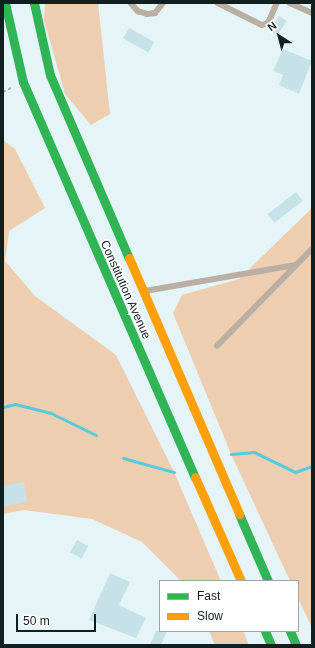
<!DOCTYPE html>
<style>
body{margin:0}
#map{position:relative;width:315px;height:648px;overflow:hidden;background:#e5f4f6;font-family:Arial,sans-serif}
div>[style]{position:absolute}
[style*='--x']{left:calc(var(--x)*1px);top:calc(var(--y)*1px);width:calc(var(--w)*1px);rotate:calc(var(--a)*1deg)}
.green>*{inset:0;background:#edceb1}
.stream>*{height:3px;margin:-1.5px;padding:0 1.5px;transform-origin:1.5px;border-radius:1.5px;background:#55cbdb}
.building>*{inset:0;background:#c7e2e6;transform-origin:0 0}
.path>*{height:2px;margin-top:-1px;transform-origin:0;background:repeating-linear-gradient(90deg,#b1b0ab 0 3px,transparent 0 6px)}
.lane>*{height:5.5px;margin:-2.75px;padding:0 2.75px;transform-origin:2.75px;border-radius:2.75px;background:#bbaea3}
.fast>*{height:9px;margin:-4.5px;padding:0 4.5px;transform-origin:4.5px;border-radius:4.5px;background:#30b455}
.slow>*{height:9px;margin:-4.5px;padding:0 4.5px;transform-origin:4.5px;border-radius:4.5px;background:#ff9f0a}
span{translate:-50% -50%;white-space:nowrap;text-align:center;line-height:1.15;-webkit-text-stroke:3.5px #fff;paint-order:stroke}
.street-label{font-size:12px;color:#111f21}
.frame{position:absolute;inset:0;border:4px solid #111f21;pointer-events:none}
.legend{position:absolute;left:159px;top:580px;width:140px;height:52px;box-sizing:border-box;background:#fff;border:1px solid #a0a5a6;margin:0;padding:5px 7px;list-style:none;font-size:12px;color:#111f21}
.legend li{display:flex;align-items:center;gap:8px;height:20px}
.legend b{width:20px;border:1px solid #a0a5a6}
.north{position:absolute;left:259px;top:16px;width:40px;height:40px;-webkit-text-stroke:3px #fff;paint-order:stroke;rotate:324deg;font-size:11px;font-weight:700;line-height:16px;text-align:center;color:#111f21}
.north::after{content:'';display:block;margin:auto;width:14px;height:18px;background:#111f21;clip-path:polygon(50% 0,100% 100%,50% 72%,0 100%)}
.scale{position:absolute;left:16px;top:614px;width:80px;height:18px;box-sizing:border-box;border:2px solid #111f21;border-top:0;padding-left:5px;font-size:12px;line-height:14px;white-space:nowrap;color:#111f21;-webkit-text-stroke:3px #fff;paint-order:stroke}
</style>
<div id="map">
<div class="green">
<div style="clip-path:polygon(45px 3px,98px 3px,110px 114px,91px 125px,65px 94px,44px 20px)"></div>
<div style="clip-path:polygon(3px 140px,15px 149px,45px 208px,9px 231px,5px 261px,35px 296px,116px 355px,174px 472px,221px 581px,181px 581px,142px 542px,92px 519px,24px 510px,3px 514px)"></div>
<div style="clip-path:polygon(312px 208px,312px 628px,298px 598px,298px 581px,290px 581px,231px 454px,173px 313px,182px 295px,239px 279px)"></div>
<div style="clip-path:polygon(209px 631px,243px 631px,249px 645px,215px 645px)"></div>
</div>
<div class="stream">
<div style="--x:3;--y:407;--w:12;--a:-14"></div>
<div style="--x:15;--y:404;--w:37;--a:14"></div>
<div style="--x:51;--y:413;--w:50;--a:26.1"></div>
<div style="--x:231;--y:454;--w:23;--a:-5"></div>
<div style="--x:254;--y:452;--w:46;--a:26"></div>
<div style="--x:295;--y:472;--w:18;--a:-19"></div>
<div style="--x:123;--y:458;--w:53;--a:15.4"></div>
</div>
<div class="building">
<div style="left:279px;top:16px;width:9px;height:17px;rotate:32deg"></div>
<div style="left:129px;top:28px;width:29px;height:12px;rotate:29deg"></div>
<div style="clip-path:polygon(283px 49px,312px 61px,299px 94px,279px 85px,283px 75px,273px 71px)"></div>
<div style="left:296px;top:192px;width:11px;height:36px;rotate:52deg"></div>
<div style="clip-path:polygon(24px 482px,27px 502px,3px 506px,3px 486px)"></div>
<div style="left:77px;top:540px;width:13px;height:14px;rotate:29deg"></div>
<div style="clip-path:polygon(110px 573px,130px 582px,119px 605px,146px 618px,136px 638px,89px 620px)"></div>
<div style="clip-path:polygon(156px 631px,167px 631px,161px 645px,150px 645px)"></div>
</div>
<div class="path">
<div style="--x:3;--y:92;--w:9;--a:-27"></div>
</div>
<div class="lane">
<div style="--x:131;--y:3;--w:11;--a:49"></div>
<div style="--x:138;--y:11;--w:9;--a:18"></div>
<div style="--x:147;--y:14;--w:8;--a:-7"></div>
<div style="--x:155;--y:13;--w:13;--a:-51"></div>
<div style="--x:218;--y:3;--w:49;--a:26.6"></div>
<div style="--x:262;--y:25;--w:6;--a:-18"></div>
<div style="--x:268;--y:23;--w:22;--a:-66"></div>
<div style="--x:290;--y:3;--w:24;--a:24"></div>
<div style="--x:145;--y:291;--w:153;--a:-9.8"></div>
<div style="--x:217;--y:346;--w:136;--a:-45.6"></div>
</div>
<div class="fast">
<div style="--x:5;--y:3;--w:81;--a:77.2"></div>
<div style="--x:23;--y:82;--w:431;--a:66.5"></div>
<div style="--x:34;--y:3;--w:74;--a:77.5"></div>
<div style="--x:50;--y:75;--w:199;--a:66.7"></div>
<div style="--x:239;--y:514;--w:73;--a:66.6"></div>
<div style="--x:265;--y:631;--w:15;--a:67"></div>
<div style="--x:290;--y:631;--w:15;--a:67"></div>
</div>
<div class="slow">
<div style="--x:129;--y:258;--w:279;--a:66.7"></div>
<div style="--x:195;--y:477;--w:114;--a:66.1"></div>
</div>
<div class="street-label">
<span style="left:125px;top:290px;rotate:66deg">Constitution Avenue</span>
</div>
<div class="frame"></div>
<ul class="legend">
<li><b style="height:5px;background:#30b455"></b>Fast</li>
<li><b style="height:5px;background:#ff9f0a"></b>Slow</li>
</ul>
<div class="north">N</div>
<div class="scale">50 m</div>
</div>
